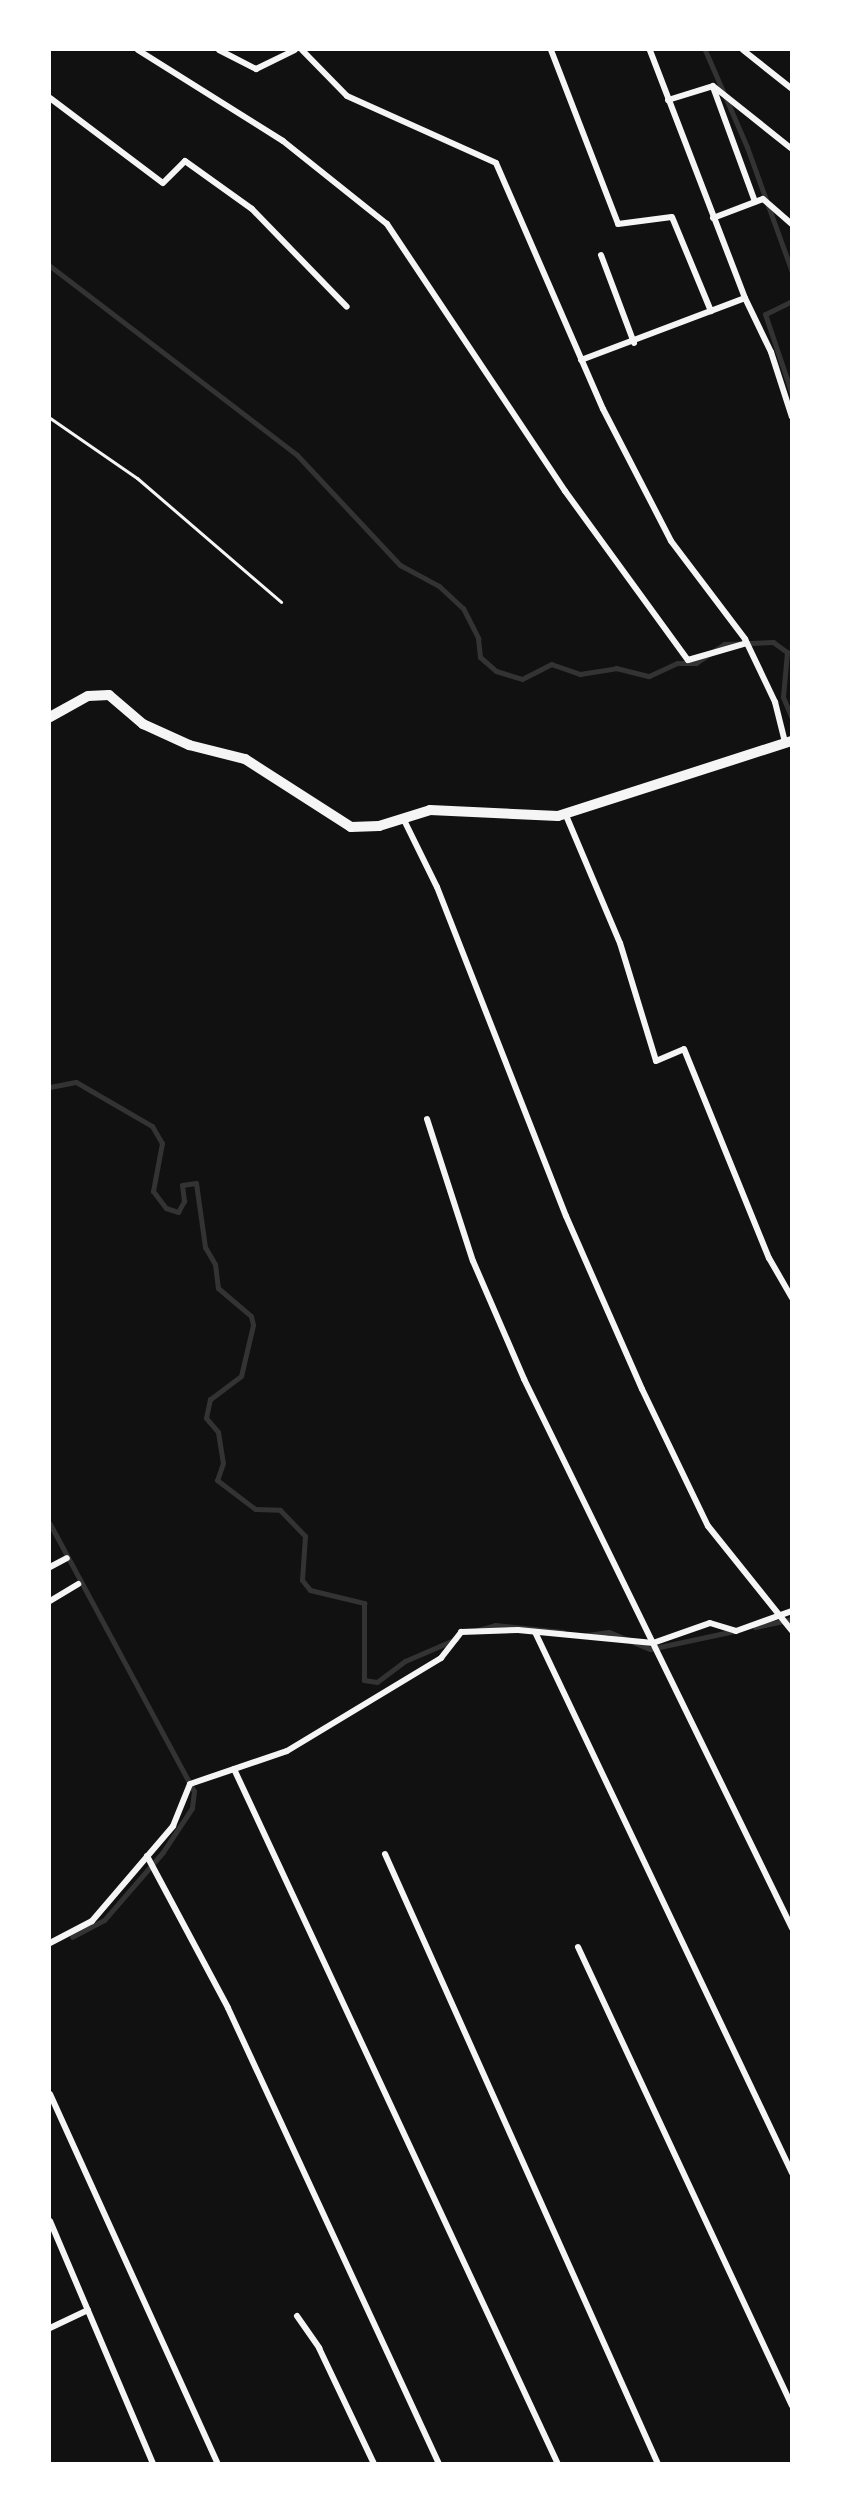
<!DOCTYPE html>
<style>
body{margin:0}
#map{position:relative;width:841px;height:2513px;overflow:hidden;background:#111;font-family:Poppins,sans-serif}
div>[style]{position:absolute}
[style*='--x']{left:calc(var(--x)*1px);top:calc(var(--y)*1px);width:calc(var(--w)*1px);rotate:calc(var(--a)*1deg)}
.stream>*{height:5px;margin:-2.5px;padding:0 2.5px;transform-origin:2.5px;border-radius:2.5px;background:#333}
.path>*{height:3px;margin:-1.5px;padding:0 1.5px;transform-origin:1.5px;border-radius:1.5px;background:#f5f5f5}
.minor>*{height:6px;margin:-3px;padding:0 3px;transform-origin:3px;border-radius:3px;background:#f5f5f5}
.tertiary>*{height:10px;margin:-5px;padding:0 5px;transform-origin:5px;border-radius:5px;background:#f5f5f5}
span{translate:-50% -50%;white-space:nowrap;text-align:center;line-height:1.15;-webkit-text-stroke:6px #fff;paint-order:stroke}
.frame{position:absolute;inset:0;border:51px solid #fff;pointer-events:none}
</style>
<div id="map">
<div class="stream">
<div style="--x:705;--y:50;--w:106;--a:66.6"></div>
<div style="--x:747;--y:147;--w:133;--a:70.2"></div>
<div style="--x:50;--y:266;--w:311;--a:37.4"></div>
<div style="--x:297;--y:455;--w:151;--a:46.9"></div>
<div style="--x:400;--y:565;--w:44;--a:28.3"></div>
<div style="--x:439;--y:586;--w:33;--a:43"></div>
<div style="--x:463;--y:608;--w:34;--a:63"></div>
<div style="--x:478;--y:638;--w:19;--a:84"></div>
<div style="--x:480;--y:657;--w:21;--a:41"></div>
<div style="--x:496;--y:671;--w:27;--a:17"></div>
<div style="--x:522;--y:679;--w:33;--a:-27"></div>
<div style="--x:551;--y:664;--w:31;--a:19"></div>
<div style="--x:580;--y:674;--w:36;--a:-9"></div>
<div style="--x:616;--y:668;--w:34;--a:14"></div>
<div style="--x:649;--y:676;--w:31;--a:-25"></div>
<div style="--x:677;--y:663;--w:19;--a:0"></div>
<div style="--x:696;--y:663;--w:34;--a:-34"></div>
<div style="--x:724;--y:644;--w:49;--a:-2.3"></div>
<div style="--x:773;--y:642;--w:17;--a:36"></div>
<div style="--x:787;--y:652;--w:45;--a:95.1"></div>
<div style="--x:783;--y:697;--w:23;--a:67"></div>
<div style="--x:792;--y:301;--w:30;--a:154"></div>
<div style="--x:765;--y:314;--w:84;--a:71.4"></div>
<div style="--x:50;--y:1087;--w:26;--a:-11"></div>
<div style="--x:76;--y:1082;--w:88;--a:30.1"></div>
<div style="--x:152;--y:1126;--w:20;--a:60"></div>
<div style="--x:162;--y:1143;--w:49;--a:100.6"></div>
<div style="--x:153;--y:1191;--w:21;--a:53"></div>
<div style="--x:166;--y:1208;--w:13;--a:18"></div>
<div style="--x:178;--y:1212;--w:13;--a:-61"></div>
<div style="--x:184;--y:1201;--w:16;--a:-97"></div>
<div style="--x:182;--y:1185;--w:14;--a:-8"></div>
<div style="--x:196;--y:1183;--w:65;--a:82"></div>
<div style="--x:205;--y:1247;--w:20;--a:60"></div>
<div style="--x:215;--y:1264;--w:24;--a:83"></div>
<div style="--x:218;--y:1288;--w:43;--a:40.3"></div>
<div style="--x:251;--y:1316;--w:9;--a:77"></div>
<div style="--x:253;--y:1325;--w:52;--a:103.2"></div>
<div style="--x:241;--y:1376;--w:39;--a:143"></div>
<div style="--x:210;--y:1399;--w:19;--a:102"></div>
<div style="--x:206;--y:1418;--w:18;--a:49"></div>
<div style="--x:218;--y:1432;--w:31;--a:81"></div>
<div style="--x:223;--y:1463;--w:18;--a:109"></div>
<div style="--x:217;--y:1480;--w:48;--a:37.3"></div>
<div style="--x:255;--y:1509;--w:25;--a:2"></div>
<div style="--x:280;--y:1510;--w:36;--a:46"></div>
<div style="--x:305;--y:1536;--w:44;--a:93.9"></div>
<div style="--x:302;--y:1580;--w:13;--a:51"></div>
<div style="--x:310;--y:1590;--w:56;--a:13.5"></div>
<div style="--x:364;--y:1603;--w:77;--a:90"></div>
<div style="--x:364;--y:1680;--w:13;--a:9"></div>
<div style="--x:377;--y:1682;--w:35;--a:-37"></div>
<div style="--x:405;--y:1661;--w:56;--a:-23.3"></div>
<div style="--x:50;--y:1524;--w:303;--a:61.7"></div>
<div style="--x:194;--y:1791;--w:17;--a:97"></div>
<div style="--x:192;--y:1808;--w:53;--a:123.4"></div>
<div style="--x:163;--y:1852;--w:90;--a:130.9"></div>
<div style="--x:104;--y:1920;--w:36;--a:152"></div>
<div style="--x:755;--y:1627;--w:38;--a:-12"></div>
<div style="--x:478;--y:1630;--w:18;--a:-16"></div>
<div style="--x:495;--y:1625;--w:68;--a:5.9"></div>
<div style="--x:587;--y:1635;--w:22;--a:-8"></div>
<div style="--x:609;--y:1632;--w:44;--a:22.5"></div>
<div style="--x:650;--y:1649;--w:86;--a:-12.1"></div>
</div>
<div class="path">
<div style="--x:50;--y:418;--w:106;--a:34.6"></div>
<div style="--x:137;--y:478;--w:190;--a:40.7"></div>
</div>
<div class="minor">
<div style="--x:138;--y:50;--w:171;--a:32.1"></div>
<div style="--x:283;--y:141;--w:133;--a:38.6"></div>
<div style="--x:387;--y:224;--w:321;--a:56.3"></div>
<div style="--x:565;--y:491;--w:209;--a:54"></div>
<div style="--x:688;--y:660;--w:61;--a:-16.1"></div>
<div style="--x:219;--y:50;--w:42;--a:27.2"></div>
<div style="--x:256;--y:69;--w:43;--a:-26"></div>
<div style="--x:302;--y:50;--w:64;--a:45.6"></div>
<div style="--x:347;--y:96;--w:163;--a:24.2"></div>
<div style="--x:496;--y:163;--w:268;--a:66.5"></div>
<div style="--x:603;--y:409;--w:148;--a:62.7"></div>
<div style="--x:671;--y:541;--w:123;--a:52.9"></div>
<div style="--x:745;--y:639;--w:70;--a:64.5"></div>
<div style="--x:775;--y:702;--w:41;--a:76"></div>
<div style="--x:551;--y:50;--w:186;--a:68.9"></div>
<div style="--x:618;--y:224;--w:54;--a:-7.4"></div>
<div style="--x:672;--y:217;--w:102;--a:67.5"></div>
<div style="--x:743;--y:50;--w:63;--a:38.5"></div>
<div style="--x:713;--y:87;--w:122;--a:69.9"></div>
<div style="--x:50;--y:98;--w:141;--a:37"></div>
<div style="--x:163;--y:183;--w:31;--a:-45"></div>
<div style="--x:185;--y:161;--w:82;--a:35.6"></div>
<div style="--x:252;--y:209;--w:136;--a:45.9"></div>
<div style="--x:668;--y:100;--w:47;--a:-17.3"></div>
<div style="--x:713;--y:86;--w:101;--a:38.6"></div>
<div style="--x:713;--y:218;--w:53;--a:-20.8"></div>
<div style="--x:763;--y:199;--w:38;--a:41"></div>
<div style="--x:601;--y:255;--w:94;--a:69.4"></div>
<div style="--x:745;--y:298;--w:60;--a:64.3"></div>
<div style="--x:771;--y:352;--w:68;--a:72.1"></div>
<div style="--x:581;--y:360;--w:175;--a:-20.7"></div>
<div style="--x:745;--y:298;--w:266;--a:-111"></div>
<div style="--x:565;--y:813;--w:141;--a:67.1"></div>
<div style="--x:620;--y:943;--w:123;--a:73"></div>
<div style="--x:656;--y:1061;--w:30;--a:-23"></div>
<div style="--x:684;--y:1049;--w:226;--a:67.9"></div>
<div style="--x:769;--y:1258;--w:46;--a:60.1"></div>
<div style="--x:403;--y:818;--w:77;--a:63.8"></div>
<div style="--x:437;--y:887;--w:353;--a:68.6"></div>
<div style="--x:566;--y:1216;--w:189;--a:66.3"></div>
<div style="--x:642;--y:1389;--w:152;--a:64.3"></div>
<div style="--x:708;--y:1526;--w:134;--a:51.3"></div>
<div style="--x:427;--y:1119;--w:149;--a:72.1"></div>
<div style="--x:473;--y:1261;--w:129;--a:66.6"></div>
<div style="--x:524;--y:1379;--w:611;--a:63.98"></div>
<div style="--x:50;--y:1567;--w:19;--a:-28"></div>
<div style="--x:50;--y:1601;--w:33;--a:-31"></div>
<div style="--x:535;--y:1632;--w:599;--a:64.59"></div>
<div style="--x:234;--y:1769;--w:767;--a:65.01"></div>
<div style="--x:385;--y:1854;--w:668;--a:65.89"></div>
<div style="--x:147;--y:1856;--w:172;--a:61.9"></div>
<div style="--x:228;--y:2008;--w:502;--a:65.17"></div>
<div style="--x:50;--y:1943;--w:47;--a:-27.6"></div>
<div style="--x:92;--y:1921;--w:125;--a:-49.5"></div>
<div style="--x:173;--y:1826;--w:45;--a:-68"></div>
<div style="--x:190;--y:1784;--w:102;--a:-18.8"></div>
<div style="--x:287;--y:1751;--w:180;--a:-31.1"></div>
<div style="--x:441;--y:1658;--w:33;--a:-52"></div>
<div style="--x:461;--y:1632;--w:57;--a:-2"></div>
<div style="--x:518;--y:1630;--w:136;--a:5.5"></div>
<div style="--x:653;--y:1643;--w:60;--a:-19.3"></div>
<div style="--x:710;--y:1623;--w:27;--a:17"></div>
<div style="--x:736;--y:1631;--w:59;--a:-19.7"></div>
<div style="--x:578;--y:1947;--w:506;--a:65"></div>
<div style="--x:50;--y:2094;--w:406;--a:65.6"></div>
<div style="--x:50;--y:2221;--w:264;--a:67"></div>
<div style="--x:297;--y:2316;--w:39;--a:55"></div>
<div style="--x:319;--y:2348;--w:128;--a:64.6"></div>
<div style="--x:50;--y:2328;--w:42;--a:-25.3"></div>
</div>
<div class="tertiary">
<div style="--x:50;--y:717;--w:43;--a:-28.9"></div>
<div style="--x:88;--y:696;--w:21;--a:-3"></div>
<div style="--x:109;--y:695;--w:45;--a:40.5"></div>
<div style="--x:143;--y:724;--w:51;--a:24.5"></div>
<div style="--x:189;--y:745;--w:58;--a:14"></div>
<div style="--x:245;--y:759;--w:126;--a:32.7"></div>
<div style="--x:351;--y:827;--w:28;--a:-2"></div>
<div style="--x:379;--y:826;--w:53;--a:-17.4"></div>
<div style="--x:430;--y:810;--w:128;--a:2.7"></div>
<div style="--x:558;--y:816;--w:246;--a:-17.8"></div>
</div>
<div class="frame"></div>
</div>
